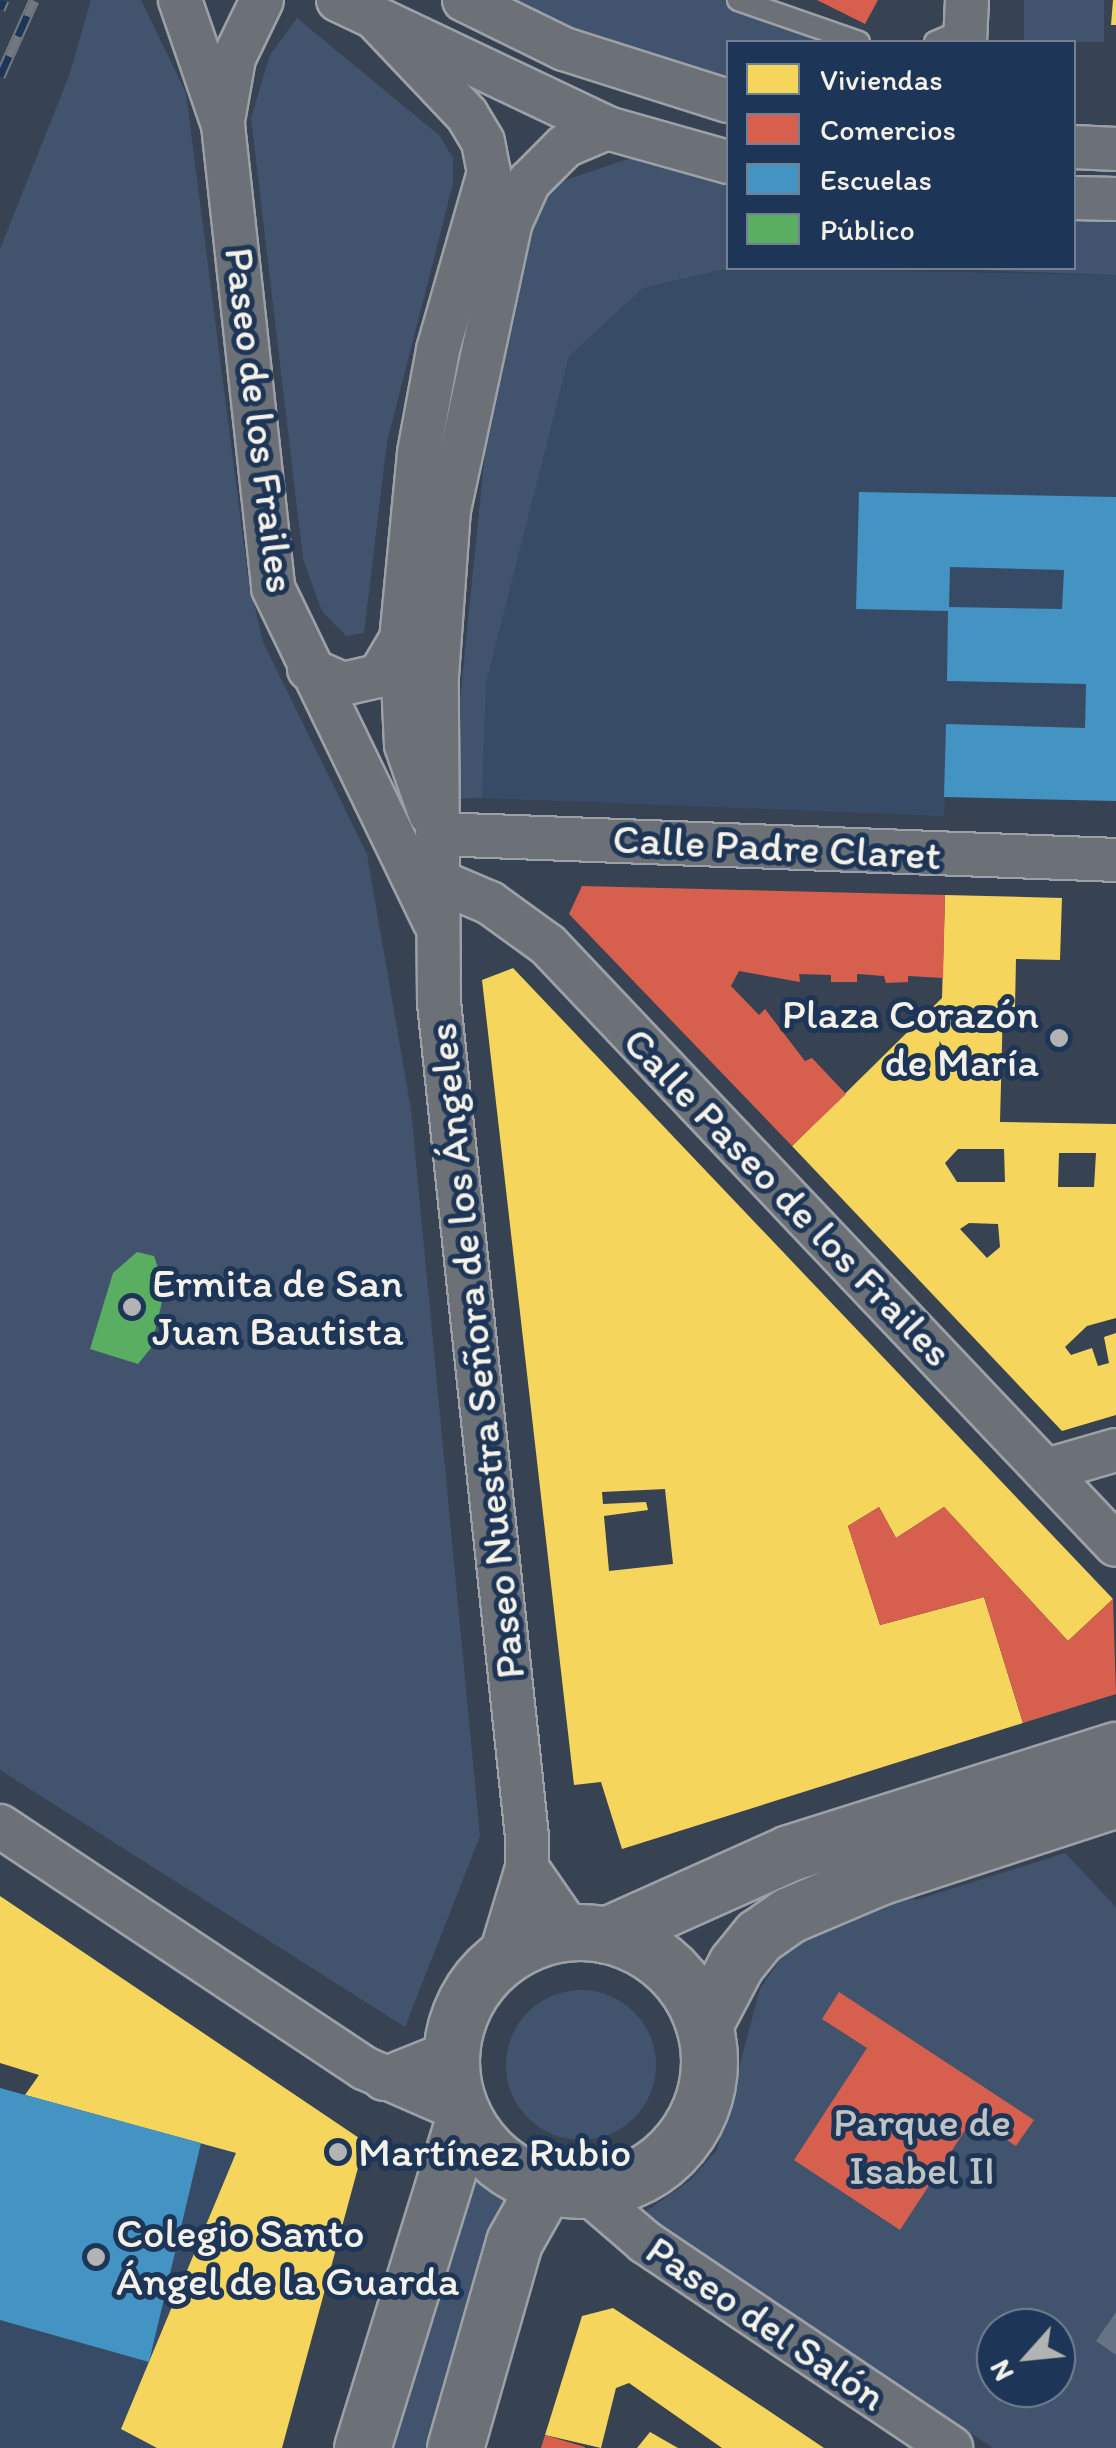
<!DOCTYPE html>
<meta charset="utf-8">
<style>
body{margin:0}
#map{position:relative;width:1116px;height:2448px;overflow:hidden;background:#374253;font-family:Itim,sans-serif}
div>[style]{position:absolute}
[style*='--x']{left:calc(var(--x)*1px);top:calc(var(--y)*1px);width:calc(var(--w)*1px);rotate:calc(var(--a)*1deg)}
.built>*{inset:0;background:#374b66}
.green>*{inset:0;background:#42546d;transform-origin:0 0}
.round{border-radius:50%}
.water>*{inset:0;background:#657385}
.homes>*{inset:0;background:#f6d55c}
.shops>*{inset:0;background:#d6604d}
.schools>*{inset:0;background:#4393c3}
.public>*{inset:0;background:#5aae61}
.roads{filter:drop-shadow(2px 0 #9da1a7) drop-shadow(-2px 0 #9da1a7) drop-shadow(0 2px #9da1a7) drop-shadow(0 -2px #9da1a7)}
.lane>*{height:20px;margin:-10px;padding:0 10px;transform-origin:10px;border-radius:10px;background:#6c7177}
.street>*{height:42px;margin:-21px;padding:0 21px;transform-origin:21px;border-radius:21px;background:#6c7177}
.secondary>*{height:55px;margin:-27.5px;padding:0 27.5px;transform-origin:27.5px;border-radius:27.5px;background:#6c7177}
.secondary>.ring{margin:-27.5px;padding:0;box-sizing:content-box;background:none;border:55px solid #6c7177;border-radius:50%}
.rail>*{height:11px;margin-top:-5.5px;transform-origin:0;background:repeating-linear-gradient(90deg,#1d3557 0 22px,#72787f 0 44px);box-sizing:border-box;border-block:2px solid #72787f}
.dots>*{width:28px;height:28px;translate:-50% -50%;box-sizing:border-box;border:5px solid #1d3557;border-radius:50%}
span{translate:-50% -50%;white-space:nowrap;text-align:center;line-height:1.15;-webkit-text-stroke:10px #1d3557;paint-order:stroke}
.street-label{font-size:42px;color:#f4f1e8}
.poi-label{font-size:42px;color:#f4f1e8}
.right{translate:-100% -50%;text-align:right}
.left{translate:0 -50%;text-align:left}
.park-label{font-size:42px;color:#bfc3c4}
.legend{position:absolute;left:726px;top:40px;width:350px;height:230px;box-sizing:border-box;background:#1d3557;border:2px solid #738091;margin:0;padding:12px 18px;list-style:none;font-size:30px;color:#f4f1e8}
.legend li{display:flex;align-items:center;gap:20px;height:50px}
.legend b{width:50px;border:2px solid #738091}
.north{position:absolute;left:976px;top:2308px;width:100px;height:100px;box-sizing:border-box;background:#1d3557;border:2px solid #738091;border-radius:50%;rotate:243deg;font-size:28px;font-weight:700;line-height:40px;text-align:center;color:#f4f1e8}
.north::after{content:'';display:block;margin:auto;width:35px;height:45px;background:#b2b4b4;clip-path:polygon(50% 0,100% 100%,50% 72%,0 100%)}
</style>
<div id="map">
<div class="built">
<div style="clip-path:polygon(729px 268px,1116px 275px,1116px 801px,945px 797px,944px 816px,482px 798px,486px 683px,569px 355px,643px 288px)"></div>
<div style="clip-path:polygon(0 2088px,236px 2153px,122px 2428px,157px 2448px,0 2448px)"></div>
</div>
<div class="green">
<div style="clip-path:polygon(91px 0,141px 0,186px 93px,248px 577px,263px 642px,367px 854px,411px 1110px,480px 1836px,405px 2027px,0 1770px,0 249px,69px 76px)"></div>
<div style="clip-path:polygon(464px 0,738px 0,859px 42px,728px 42px,728px 101px)"></div>
<div style="left:1024px;top:0;width:80px;height:42px"></div>
<div style="clip-path:polygon(297px 18px,440px 136px,453px 158px,453px 184px,387px 442px,364px 633px,346px 636px,322px 611px,303px 559px,251px 118px,270px 55px)"></div>
<div style="clip-path:polygon(643px 154px,728px 161px,729px 268px,643px 288px,569px 356px,486px 683px,482px 798px,450px 799px,504px 265px,554px 184px)"></div>
<div style="clip-path:polygon(1074px 192px,1116px 196px,1116px 275px,919px 268px,1074px 268px)"></div>
<div style="clip-path:polygon(evenodd,1065px 1853px,1116px 1907px,1116px 2448px,993px 2448px,644px 2213px,689px 2181px,717px 2150px,760px 1989px,791px 1943px,898px 1892px,916px 1900px,1065px 1853px,996px 2328px,1056px 2328px,1056px 2388px,996px 2388px,996px 2328px)"></div>
<div class="round" style="left:506px;top:1990px;width:150px;height:150px"></div>
<div style="clip-path:polygon(478px 2141px,520px 2176px,455px 2448px,366px 2448px)"></div>
</div>
<div class="water">
<div style="clip-path:polygon(1116px 2312px,1116px 2355px,1096px 2341px)"></div>
</div>
<div class="homes">
<div style="clip-path:polygon(1113px 0,1116px 0,1116px 25px,1111px 25px)"></div>
<div style="clip-path:polygon(evenodd,945px 895px,1062px 898px,1060px 960px,1016px 959px,1015px 1007px,1003px 1007px,1000px 1122px,1116px 1124px,1116px 1318px,1087px 1326px,1065px 1347px,1071px 1355px,1092px 1348px,1098px 1366px,1109px 1363px,1104px 1337px,1116px 1333px,1116px 1415px,1062px 1431px,792px 1146px,942px 998px,945px 895px,958px 1149px,1004px 1149px,1005px 1182px,957px 1182px,945px 1163px,958px 1149px,945px 895px,1059px 1153px,1096px 1153px,1094px 1187px,1058px 1187px,1059px 1153px,945px 895px,969px 1223px,998px 1224px,1000px 1247px,987px 1258px,960px 1229px,969px 1223px)"></div>
<div style="clip-path:polygon(evenodd,513px 968px,1113px 1599px,1068px 1641px,944px 1507px,896px 1538px,879px 1507px,848px 1526px,880px 1625px,984px 1597px,1023px 1723px,622px 1849px,601px 1782px,574px 1785px,482px 980px,513px 968px,665px 1489px,673px 1564px,609px 1571px,604px 1516px,648px 1510px,646px 1502px,603px 1504px,602px 1492px,665px 1489px)"></div>
<div style="clip-path:polygon(0 1896px,365px 2142px,282px 2448px,157px 2448px,121px 2429px,236px 2153px,25px 2095px,39px 2075px,0 2063px)"></div>
<div style="clip-path:polygon(613px 2308px,760px 2405px,824px 2448px,722px 2448px,629px 2383px,616px 2388px,601px 2448px,545px 2435px,582px 2316px)"></div>
<div style="clip-path:polygon(650px 2432px,678px 2448px,637px 2448px)"></div>
</div>
<div class="shops">
<div style="clip-path:polygon(817px 0,878px 0,865px 24px)"></div>
<div style="clip-path:polygon(582px 886px,945px 895px,943px 978px,908px 976px,908px 982px,886px 983px,884px 976px,857px 974px,857px 982px,831px 982px,831px 975px,799px 974px,800px 982px,739px 971px,731px 986px,759px 1015px,765px 1009px,805px 1061px,812px 1058px,846px 1094px,792px 1146px,569px 914px)"></div>
<div style="clip-path:polygon(879px 1507px,896px 1538px,944px 1507px,1068px 1641px,1113px 1599px,1116px 1694px,1023px 1723px,984px 1597px,880px 1625px,848px 1526px)"></div>
<div style="clip-path:polygon(839px 1992px,1034px 2120px,1016px 2146px,973px 2118px,900px 2230px,794px 2160px,867px 2048px,822px 2019px)"></div>
<div style="clip-path:polygon(545px 2435px,585px 2447px,585px 2448px,541px 2448px)"></div>
</div>
<div class="schools">
<div style="clip-path:polygon(evenodd,859px 492px,1116px 497px,1116px 801px,944px 797px,946px 724px,1085px 728px,1086px 684px,947px 681px,948px 611px,856px 609px,859px 492px,950px 567px,1064px 570px,1062px 609px,949px 607px,950px 567px)"></div>
<div style="clip-path:polygon(0 2088px,201px 2143px,149px 2362px,0 2320px)"></div>
</div>
<div class="public">
<div style="clip-path:polygon(137px 1252px,154px 1256px,165px 1289px,151px 1348px,138px 1364px,90px 1349px,113px 1273px)"></div>
</div>
<div class="roads">
<div class="lane">
<div style="--x:738;--y:0;--w:128;--a:19.1"></div>
<div style="--x:935;--y:42;--w:34;--a:-23"></div>
</div>
<div class="street">
<div style="--x:180;--y:0;--w:132;--a:71"></div>
<div style="--x:223;--y:125;--w:466;--a:83.8"></div>
<div style="--x:273;--y:588;--w:370;--a:64.2"></div>
<div style="--x:338;--y:0;--w:298;--a:25.4"></div>
<div style="--x:607;--y:128;--w:126;--a:15.7"></div>
<div style="--x:464;--y:0;--w:111;--a:26.1"></div>
<div style="--x:564;--y:49;--w:172;--a:17.6"></div>
<div style="--x:376;--y:19;--w:132;--a:46.5"></div>
<div style="--x:467;--y:115;--w:31;--a:59"></div>
<div style="--x:483;--y:142;--w:31;--a:79"></div>
<div style="--x:489;--y:172;--w:185;--a:106"></div>
<div style="--x:438;--y:350;--w:105;--a:100.5"></div>
<div style="--x:419;--y:453;--w:187;--a:95.5"></div>
<div style="--x:401;--y:639;--w:106;--a:87.3"></div>
<div style="--x:406;--y:745;--w:73;--a:70.8"></div>
<div style="--x:965;--y:42;--w:42;--a:-87.3"></div>
<div style="--x:224;--y:115;--w:58;--a:-80"></div>
<div style="--x:234;--y:58;--w:64;--a:-64.2"></div>
<div style="--x:1074;--y:147;--w:42;--a:2.7"></div>
<div style="--x:1074;--y:198;--w:42;--a:1.4"></div>
<div style="--x:309;--y:669;--w:37;--a:24"></div>
<div style="--x:343;--y:684;--w:37;--a:-13"></div>
<div style="--x:379;--y:676;--w:43;--a:-59.3"></div>
<div style="--x:437;--y:834;--w:679;--a:2.19"></div>
<div style="--x:436;--y:880;--w:59;--a:23.1"></div>
<div style="--x:490;--y:903;--w:72;--a:35.9"></div>
<div style="--x:548;--y:945;--w:826;--a:46.57"></div>
<div style="--x:1047;--y:1470;--w:72;--a:-16.2"></div>
<div style="--x:0;--y:1826;--w:437;--a:33.6"></div>
<div style="--x:364;--y:2068;--w:105;--a:23.6"></div>
<div style="--x:527;--y:1868;--w:75;--a:55.3"></div>
<div style="--x:499;--y:1960;--w:96;--a:-73.1"></div>
<div style="--x:527;--y:1868;--w:31;--a:-90"></div>
<div style="--x:527;--y:1837;--w:840;--a:-96.02"></div>
<div style="--x:439;--y:1002;--w:326;--a:-90.4"></div>
<div style="--x:437;--y:676;--w:166;--a:-85.9"></div>
<div style="--x:449;--y:510;--w:295;--a:-77.9"></div>
<div style="--x:511;--y:222;--w:44;--a:-65.8"></div>
<div style="--x:529;--y:182;--w:51;--a:-45"></div>
<div style="--x:565;--y:146;--w:46;--a:-23.2"></div>
<div style="--x:384;--y:2079;--w:72;--a:-21.9"></div>
<div style="--x:586;--y:2191;--w:78;--a:40.8"></div>
<div style="--x:645;--y:2242;--w:369;--a:33.9"></div>
</div>
<div class="secondary">
<div class="ring" style="left:451px;top:1932px;width:203px;height:203px"></div>
<div style="--x:606;--y:1935;--w:201;--a:-24.1"></div>
<div style="--x:789;--y:1853;--w:343;--a:-17.5"></div>
<div style="--x:704;--y:2025;--w:69;--a:-62.3"></div>
<div style="--x:736;--y:1964;--w:36;--a:-51"></div>
<div style="--x:759;--y:1936;--w:37;--a:-35"></div>
<div style="--x:789;--y:1915;--w:100;--a:-23"></div>
<div style="--x:881;--y:1876;--w:247;--a:-18.1"></div>
<div style="--x:362;--y:2448;--w:345;--a:-72.8"></div>
<div style="--x:455;--y:2448;--w:214;--a:-74"></div>
<div style="--x:514;--y:2242;--w:63;--a:-60.6"></div>
</div>
</div>
<div class="rail">
<div style="--x:0;--y:9;--w:10;--a:-66"></div>
<div style="--x:0;--y:76;--w:83;--a:-65.9"></div>
</div>
<div class="dots">
<div style="left:1059px;top:1038px;background:#b2b4b4"></div>
<div style="left:132px;top:1307px;background:#b2b4b4"></div>
<div style="left:338px;top:2152px;background:#b2b4b4"></div>
<div style="left:96px;top:2257px;background:#b2b4b4"></div>
</div>
<div class="street-label">
<span style="left:260px;top:420px;rotate:83deg">Paseo de los Frailes</span>
<span style="left:777px;top:847px;rotate:3deg">Calle Padre Claret</span>
<span style="left:788px;top:1197px;rotate:46deg">Calle Paseo de los Frailes</span>
<span style="left:476px;top:1351px;rotate:-96deg">Paseo Nuestra Señora de los Ángeles</span>
<span style="left:766px;top:2323px;rotate:34deg">Paseo del Salón</span>
</div>
<div class="poi-label">
<span class="right" style="left:1039px;top:1038px">Plaza Corazón<br>de María</span>
<span class="left" style="left:152px;top:1307px">Ermita de San<br>Juan Bautista</span>
<span class="left" style="left:358px;top:2152px">Martínez Rubio</span>
<span class="left" style="left:116px;top:2257px">Colegio Santo<br>Ángel de la Guarda</span>
</div>
<div class="park-label">
<span style="left:922px;top:2146px">Parque de<br>Isabel II</span>
</div>
<ul class="legend">
<li><b style="height:28px;background:#f6d55c"></b>Viviendas</li>
<li><b style="height:28px;background:#d6604d"></b>Comercios</li>
<li><b style="height:28px;background:#4393c3"></b>Escuelas</li>
<li><b style="height:28px;background:#5aae61"></b>Público</li>
</ul>
<div class="north">N</div>
</div>
